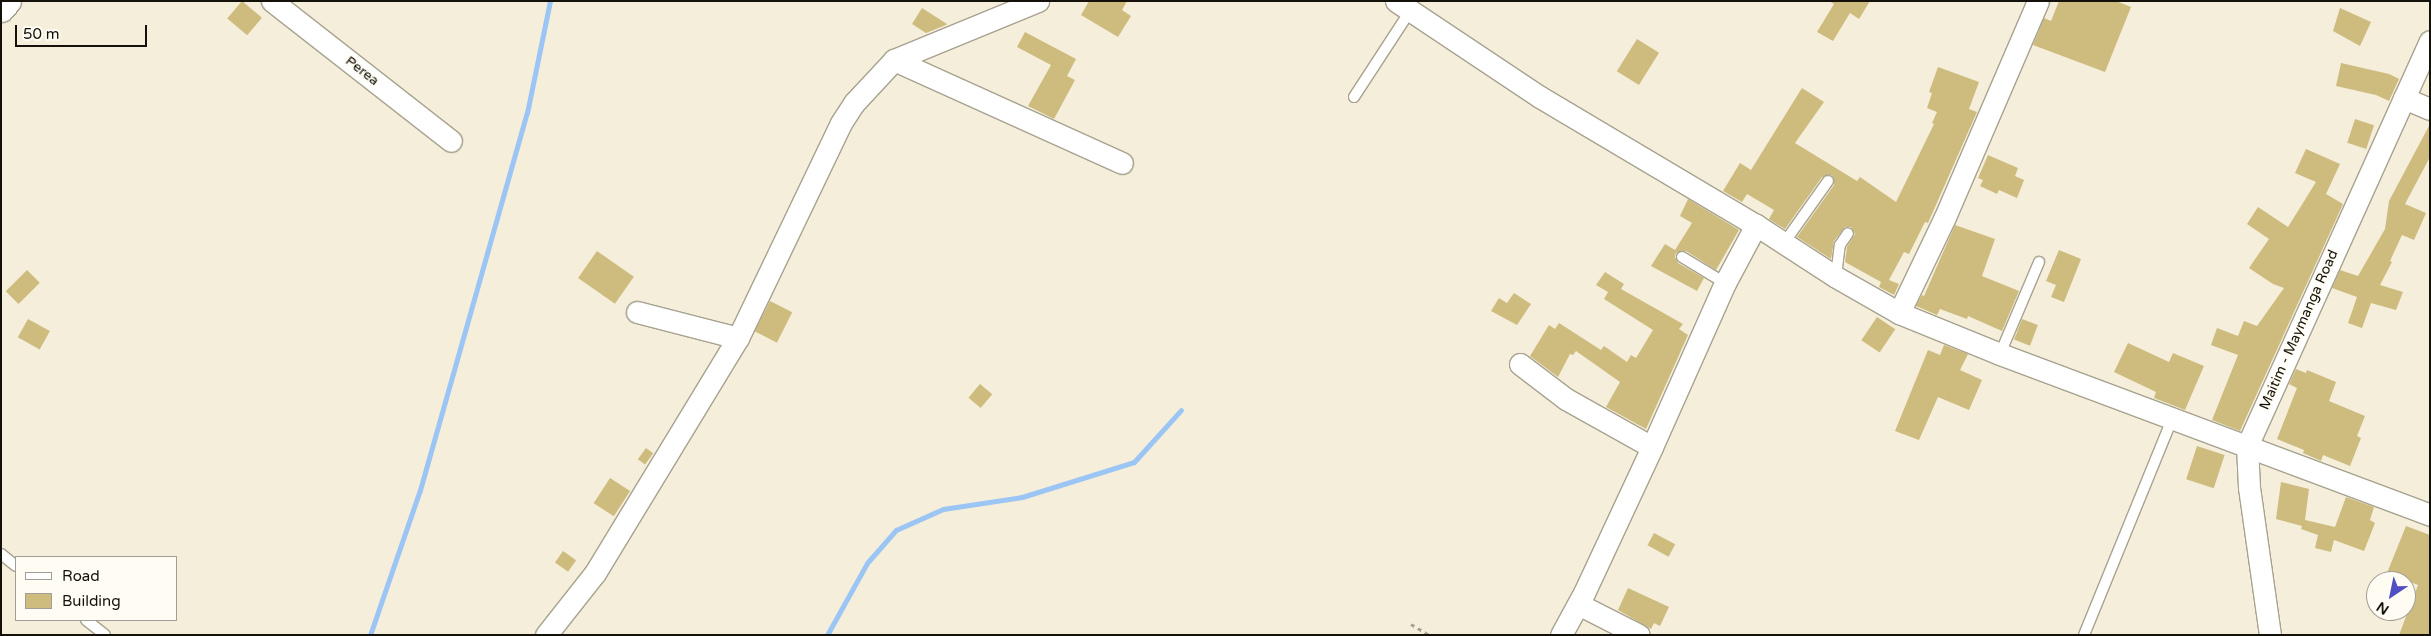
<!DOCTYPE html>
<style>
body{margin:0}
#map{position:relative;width:2431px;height:636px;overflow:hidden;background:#f4eeda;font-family:"Varela Round",sans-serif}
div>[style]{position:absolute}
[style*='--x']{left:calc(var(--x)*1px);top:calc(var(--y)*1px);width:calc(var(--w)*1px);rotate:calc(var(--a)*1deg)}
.stream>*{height:5px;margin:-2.5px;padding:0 2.5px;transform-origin:2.5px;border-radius:2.5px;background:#9bc5f5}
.building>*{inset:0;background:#cebc7f;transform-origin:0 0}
.path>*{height:3px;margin-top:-1.5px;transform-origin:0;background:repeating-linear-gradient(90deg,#a8a394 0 4px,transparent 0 8px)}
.roads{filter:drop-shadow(1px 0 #a7a28f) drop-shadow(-1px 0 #a7a28f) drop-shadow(0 1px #a7a28f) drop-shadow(0 -1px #a7a28f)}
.lane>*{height:10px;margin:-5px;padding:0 5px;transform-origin:5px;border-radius:5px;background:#fff}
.street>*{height:21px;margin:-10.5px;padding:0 10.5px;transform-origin:10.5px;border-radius:10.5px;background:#fff}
.primary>*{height:28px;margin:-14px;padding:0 14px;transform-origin:14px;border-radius:14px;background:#fff}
span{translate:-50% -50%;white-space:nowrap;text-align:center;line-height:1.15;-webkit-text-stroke:4px #fefcf3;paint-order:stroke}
.street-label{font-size:14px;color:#14110a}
.frame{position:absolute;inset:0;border:2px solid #14110a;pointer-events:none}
.legend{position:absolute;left:15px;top:556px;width:162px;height:65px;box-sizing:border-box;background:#fefcf3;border:1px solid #a09e96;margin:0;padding:6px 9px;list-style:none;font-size:15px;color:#14110a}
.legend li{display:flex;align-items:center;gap:10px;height:25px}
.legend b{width:25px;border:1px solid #a09e96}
.north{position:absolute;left:2366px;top:571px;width:50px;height:50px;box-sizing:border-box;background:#fefcf3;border:1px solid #a09e96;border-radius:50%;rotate:214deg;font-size:14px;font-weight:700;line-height:20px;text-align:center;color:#14110a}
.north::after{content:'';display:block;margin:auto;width:18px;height:22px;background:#514dc4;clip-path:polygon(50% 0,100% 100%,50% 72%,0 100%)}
.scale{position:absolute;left:15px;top:25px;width:132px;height:22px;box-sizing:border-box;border:2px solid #14110a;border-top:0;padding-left:6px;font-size:15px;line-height:18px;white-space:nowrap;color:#14110a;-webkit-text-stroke:4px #fefcf3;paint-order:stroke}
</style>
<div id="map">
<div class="stream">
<div style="--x:370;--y:635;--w:153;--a:-71"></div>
<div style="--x:420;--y:490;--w:392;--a:-74.2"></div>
<div style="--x:527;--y:113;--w:114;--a:-78.4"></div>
<div style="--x:827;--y:635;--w:82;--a:-60.9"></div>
<div style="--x:867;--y:563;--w:44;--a:-48.7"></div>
<div style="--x:896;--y:530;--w:51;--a:-24.1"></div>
<div style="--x:943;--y:509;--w:80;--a:-8.6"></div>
<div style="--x:1022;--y:497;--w:117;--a:-17.4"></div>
<div style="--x:1134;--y:462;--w:70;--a:-47.9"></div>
</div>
<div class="building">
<div style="left:242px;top:1px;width:26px;height:23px;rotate:40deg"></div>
<div style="clip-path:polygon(1089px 1px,1127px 1px,1122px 10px,1131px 16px,1118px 37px,1081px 15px)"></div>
<div style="clip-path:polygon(1829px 1px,1870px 1px,1859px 19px,1850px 13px,1833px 41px,1817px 32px,1834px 4px)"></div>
<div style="clip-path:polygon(2059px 1px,2116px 1px,2131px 7px,2105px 72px,2033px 45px,2044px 18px,2051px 21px)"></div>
<div style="clip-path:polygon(922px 8px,947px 24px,946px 25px,926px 33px,912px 24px)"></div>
<div style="clip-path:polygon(2340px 8px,2371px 22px,2360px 46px,2333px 31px)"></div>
<div style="clip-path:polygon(1025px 32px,1076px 59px,1067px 76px,1075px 80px,1054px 119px,1028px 106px,1051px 65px,1017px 47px)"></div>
<div style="left:1637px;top:39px;width:26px;height:38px;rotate:32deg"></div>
<div style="clip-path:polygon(2341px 63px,2389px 74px,2399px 79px,2389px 101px,2376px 95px,2336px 86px)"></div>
<div style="clip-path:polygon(1938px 67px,1979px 82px,1969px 109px,1977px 112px,1928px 223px,1925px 222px,1909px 254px,1904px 252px,1889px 280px,1899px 284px,1894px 295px,1879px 287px,1881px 282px,1845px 262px,1847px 247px,1855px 234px,1851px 227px,1845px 227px,1834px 241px,1831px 259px,1797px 237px,1834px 185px,1834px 179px,1832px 175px,1822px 177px,1785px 229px,1769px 219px,1774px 210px,1747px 194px,1742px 202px,1723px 191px,1740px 163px,1751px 170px,1802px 88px,1824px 102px,1795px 143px,1857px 181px,1860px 177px,1896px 202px,1934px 124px,1932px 123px,1937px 112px,1927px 108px,1932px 93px,1929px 92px)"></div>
<div style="left:2355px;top:119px;width:20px;height:25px;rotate:18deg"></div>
<div style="clip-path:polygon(2430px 124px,2430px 157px,2405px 204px,2426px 213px,2414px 240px,2402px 235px,2390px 261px,2392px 262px,2380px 285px,2403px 292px,2396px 310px,2371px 303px,2362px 328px,2348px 323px,2357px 297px,2332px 288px,2340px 270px,2358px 276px,2385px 229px,2389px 201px)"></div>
<div style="clip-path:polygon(2306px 149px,2340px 164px,2326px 194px,2343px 204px,2240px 431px,2212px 420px,2238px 355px,2211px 345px,2217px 328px,2238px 336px,2244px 321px,2257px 326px,2284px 288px,2273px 284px,2249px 268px,2269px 239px,2247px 224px,2258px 207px,2288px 227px,2316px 182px,2295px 173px)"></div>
<div style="clip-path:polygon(1988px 155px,2018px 168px,2015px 176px,2024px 180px,2017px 198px,1999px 190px,1997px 194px,1980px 186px,1983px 180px,1978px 178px)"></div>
<div style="clip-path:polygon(1688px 199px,1739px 230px,1716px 270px,1686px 251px,1676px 253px,1675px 257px,1678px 263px,1704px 278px,1697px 291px,1651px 266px,1665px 244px,1675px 250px,1692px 223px,1680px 216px)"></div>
<div style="clip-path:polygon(1955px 225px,1995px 239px,1982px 276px,2019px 291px,2002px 331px,1968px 316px,1967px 319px,1940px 309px,1937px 315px,1916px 306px,1922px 295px,1924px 296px)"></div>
<div style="clip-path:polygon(2059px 250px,2081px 259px,2064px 302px,2051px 297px,2056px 285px,2046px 281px)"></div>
<div style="left:597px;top:251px;width:45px;height:33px;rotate:35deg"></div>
<div style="left:27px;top:270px;width:18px;height:30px;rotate:45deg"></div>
<div style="clip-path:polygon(1605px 272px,1624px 284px,1621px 289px,1683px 324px,1679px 329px,1688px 335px,1646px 429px,1606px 407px,1620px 382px,1576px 351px,1573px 355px,1570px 354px,1558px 377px,1530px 356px,1549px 325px,1555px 329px,1559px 323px,1601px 350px,1604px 346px,1627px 362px,1631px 355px,1636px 358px,1653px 330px,1604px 299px,1608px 292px,1596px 285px)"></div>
<div style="clip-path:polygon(1514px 293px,1531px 304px,1517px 325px,1491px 311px,1499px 298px,1507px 303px)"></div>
<div style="left:770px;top:301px;width:25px;height:34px;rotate:27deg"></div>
<div style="left:1877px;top:317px;width:22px;height:28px;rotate:34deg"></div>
<div style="left:28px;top:319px;width:25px;height:21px;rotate:29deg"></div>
<div style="left:2022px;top:319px;width:17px;height:22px;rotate:21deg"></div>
<div style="clip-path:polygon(2128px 343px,2169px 362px,2173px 353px,2204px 366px,2185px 410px,2154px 398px,2156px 392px,2114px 372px)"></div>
<div style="clip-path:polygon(1944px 345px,1968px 354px,1960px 370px,1982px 380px,1969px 410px,1938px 397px,1919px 440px,1895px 431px,1928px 350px,1940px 355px)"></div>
<div style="clip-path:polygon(2296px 369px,2306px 373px,2307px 370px,2336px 382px,2329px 401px,2365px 416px,2357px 436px,2361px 438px,2350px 466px,2323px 455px,2321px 461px,2303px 453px,2304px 450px,2277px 439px,2297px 388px,2289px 384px)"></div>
<div style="left:980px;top:384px;width:16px;height:18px;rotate:40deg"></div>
<div style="left:2197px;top:446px;width:29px;height:35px;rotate:18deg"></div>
<div style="left:646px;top:448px;width:9px;height:14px;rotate:36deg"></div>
<div style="left:610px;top:478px;width:24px;height:30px;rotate:33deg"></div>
<div style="clip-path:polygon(2281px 482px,2309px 489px,2305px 520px,2335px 527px,2346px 497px,2374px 507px,2370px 520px,2375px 523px,2364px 551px,2334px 540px,2331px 552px,2315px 548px,2318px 535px,2301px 529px,2302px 526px,2276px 519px)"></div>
<div style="clip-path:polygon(2406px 526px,2430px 535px,2430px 635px,2399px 635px,2418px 585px,2387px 573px)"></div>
<div style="left:1654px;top:533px;width:24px;height:14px;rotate:28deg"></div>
<div style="left:563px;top:551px;width:16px;height:14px;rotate:35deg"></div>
<div style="clip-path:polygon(1628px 588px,1669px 607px,1660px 626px,1654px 623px,1651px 629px,1618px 610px)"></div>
</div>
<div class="path">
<div style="--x:1411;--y:624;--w:21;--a:31"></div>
</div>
<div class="roads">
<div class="lane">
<div style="--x:1354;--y:97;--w:103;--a:-56.9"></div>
<div style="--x:1784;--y:243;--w:76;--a:-54.6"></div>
<div style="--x:1682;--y:257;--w:50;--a:31.2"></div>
<div style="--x:1836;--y:276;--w:31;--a:-83"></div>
<div style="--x:1840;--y:245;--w:14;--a:-56"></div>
<div style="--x:2000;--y:354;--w:100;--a:-67"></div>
<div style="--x:1;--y:554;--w:19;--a:39"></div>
<div style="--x:86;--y:620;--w:24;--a:38"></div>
<div style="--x:2084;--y:635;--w:233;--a:-67.8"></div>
</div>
<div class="street">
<div style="--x:272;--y:1;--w:227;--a:38"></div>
<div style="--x:1396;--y:1;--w:173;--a:33.7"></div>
<div style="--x:1540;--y:97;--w:251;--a:30.7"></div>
<div style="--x:1756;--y:225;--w:95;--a:33"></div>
<div style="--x:1836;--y:277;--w:73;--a:29.7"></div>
<div style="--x:1899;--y:313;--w:109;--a:22.1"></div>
<div style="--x:2000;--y:354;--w:459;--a:20.5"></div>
<div style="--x:894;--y:60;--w:250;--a:24.3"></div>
<div style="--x:2404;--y:98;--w:28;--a:23"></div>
<div style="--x:637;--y:312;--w:104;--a:14.4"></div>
<div style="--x:1899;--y:313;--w:106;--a:-64.4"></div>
<div style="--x:1945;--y:217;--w:235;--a:-66.7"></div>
<div style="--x:1520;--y:364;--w:58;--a:37.3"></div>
<div style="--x:1566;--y:399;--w:98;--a:29.2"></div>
<div style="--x:1578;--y:604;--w:68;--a:26.9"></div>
<div style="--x:546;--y:635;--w:79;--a:-51.7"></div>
<div style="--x:595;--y:573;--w:275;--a:-58.7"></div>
<div style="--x:738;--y:338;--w:238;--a:-64.4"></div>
<div style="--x:841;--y:123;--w:24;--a:-57"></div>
<div style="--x:854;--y:103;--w:59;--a:-47.1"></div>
<div style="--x:894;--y:60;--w:156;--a:-22.3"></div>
<div style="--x:1561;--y:635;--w:48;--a:-61.3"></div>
<div style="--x:1584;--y:593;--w:161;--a:-65"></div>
<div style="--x:1652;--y:447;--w:180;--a:-66"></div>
<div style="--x:1725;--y:283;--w:66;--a:-61.9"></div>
<div style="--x:2270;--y:635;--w:149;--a:-98.1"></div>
<div style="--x:2249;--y:487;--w:41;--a:-92.8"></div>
<div style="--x:2247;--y:446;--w:444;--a:-65.7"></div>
</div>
<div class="primary">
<div style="--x:1;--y:8;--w:9;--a:-49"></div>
</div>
</div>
<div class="street-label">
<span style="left:362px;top:71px;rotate:38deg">Perea</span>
<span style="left:2299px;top:330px;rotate:-66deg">Maitim - Maymanga Road</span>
</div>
<div class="frame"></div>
<ul class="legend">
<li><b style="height:6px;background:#fff"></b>Road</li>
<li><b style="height:14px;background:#cebc7f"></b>Building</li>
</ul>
<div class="north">N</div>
<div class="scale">50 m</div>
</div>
